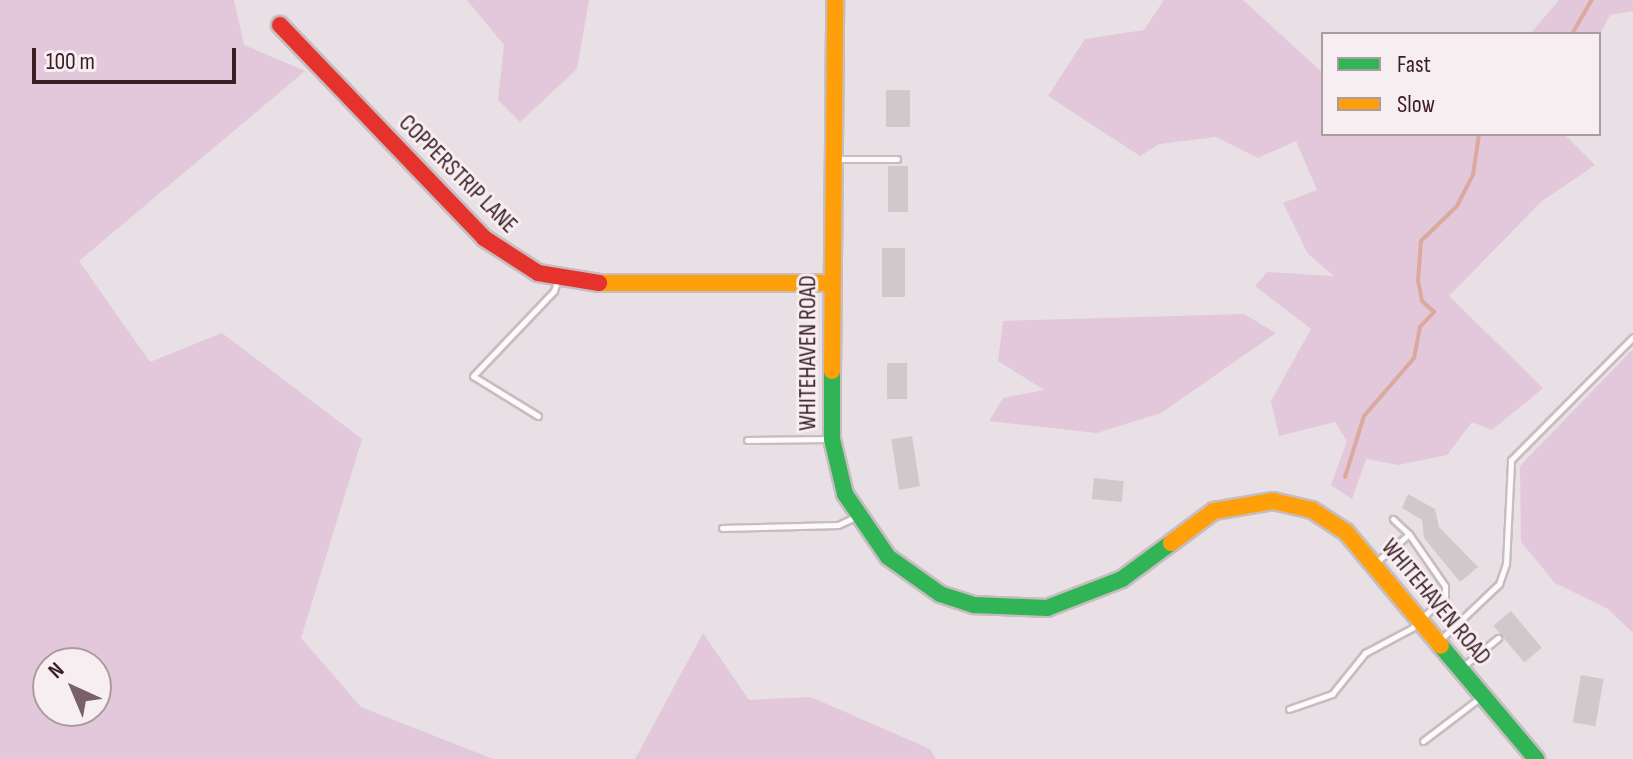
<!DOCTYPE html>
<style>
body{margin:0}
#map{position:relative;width:1633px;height:759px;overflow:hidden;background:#e8e0e4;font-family:"Sofia Sans Condensed",sans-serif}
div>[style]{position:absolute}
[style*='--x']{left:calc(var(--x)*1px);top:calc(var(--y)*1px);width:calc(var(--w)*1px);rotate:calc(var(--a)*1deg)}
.green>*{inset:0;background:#e2c8da}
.stream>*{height:4px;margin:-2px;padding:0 2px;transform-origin:2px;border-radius:2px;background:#dba99e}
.building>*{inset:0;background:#d0c9cc;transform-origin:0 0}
.roads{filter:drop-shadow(2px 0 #c7bdc0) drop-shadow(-2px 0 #c7bdc0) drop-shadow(0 2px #c7bdc0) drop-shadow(0 -2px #c7bdc0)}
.lane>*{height:5px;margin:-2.5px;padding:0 2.5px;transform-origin:2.5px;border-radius:2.5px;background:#fcfafb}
.fast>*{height:16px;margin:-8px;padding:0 8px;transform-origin:8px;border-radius:8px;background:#30b455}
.slow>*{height:16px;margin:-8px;padding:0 8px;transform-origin:8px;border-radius:8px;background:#ff9f0a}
.jam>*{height:16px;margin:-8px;padding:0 8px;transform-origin:8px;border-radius:8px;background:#e5322d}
span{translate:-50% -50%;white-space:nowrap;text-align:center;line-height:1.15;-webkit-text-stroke:6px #f7eef2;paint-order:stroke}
.street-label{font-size:24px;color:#3b1e24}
.legend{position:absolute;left:1321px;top:32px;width:280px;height:104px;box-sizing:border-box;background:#f7eef2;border:2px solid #ac9ba0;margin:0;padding:10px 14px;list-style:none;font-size:24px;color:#3b1e24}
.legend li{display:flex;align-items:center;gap:16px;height:40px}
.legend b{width:40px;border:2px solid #ac9ba0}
.north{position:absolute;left:32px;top:647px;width:80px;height:80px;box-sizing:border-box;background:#f7eef2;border:2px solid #ac9ba0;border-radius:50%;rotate:316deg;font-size:22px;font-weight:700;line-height:32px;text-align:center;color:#3b1e24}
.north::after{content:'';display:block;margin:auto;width:28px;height:36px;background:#786267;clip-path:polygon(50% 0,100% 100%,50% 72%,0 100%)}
.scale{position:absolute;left:32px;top:48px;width:204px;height:36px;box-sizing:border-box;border:4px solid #3b1e24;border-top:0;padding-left:10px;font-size:24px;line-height:28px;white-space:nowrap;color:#3b1e24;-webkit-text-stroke:6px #f7eef2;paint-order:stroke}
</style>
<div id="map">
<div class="green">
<div style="clip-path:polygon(evenodd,0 0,234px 0,244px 45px,305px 71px,79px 261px,150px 362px,222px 333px,362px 439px,301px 638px,361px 707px,493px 759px,0 759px,0 0,48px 663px,96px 663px,96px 711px,48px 711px,48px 663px)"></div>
<div style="clip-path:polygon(467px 0,589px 0,577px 69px,520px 122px,498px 100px,504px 45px)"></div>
<div style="clip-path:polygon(1164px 0,1243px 0,1323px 73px,1323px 134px,1564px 134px,1595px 165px,1542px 201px,1449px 296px,1543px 388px,1492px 430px,1472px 422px,1447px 455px,1398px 465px,1366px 459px,1352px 499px,1331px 485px,1347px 441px,1335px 422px,1279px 436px,1271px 401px,1311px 329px,1255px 286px,1267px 272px,1334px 276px,1308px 254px,1283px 203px,1317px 190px,1296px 141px,1258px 158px,1216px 137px,1159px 144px,1140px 156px,1048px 96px,1085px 39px,1144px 30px)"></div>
<div style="clip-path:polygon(1559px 0,1633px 0,1633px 11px,1610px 15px,1599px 36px,1530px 34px)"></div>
<div style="clip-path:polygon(1244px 314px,1276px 333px,1161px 413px,1097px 433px,989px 421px,1003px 398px,1044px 390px,998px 361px,1003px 321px)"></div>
<div style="clip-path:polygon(1633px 349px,1633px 633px,1608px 609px,1555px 583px,1521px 542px,1520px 466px)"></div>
<div style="clip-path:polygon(703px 633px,749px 700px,811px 697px,930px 749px,936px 759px,635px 759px)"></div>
</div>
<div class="stream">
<div style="--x:1572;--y:34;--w:39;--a:-60"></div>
<div style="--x:1345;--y:477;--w:64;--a:-72.7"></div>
<div style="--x:1364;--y:416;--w:77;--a:-49.2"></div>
<div style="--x:1414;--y:358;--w:32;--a:-79"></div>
<div style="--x:1420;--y:327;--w:21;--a:-47"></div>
<div style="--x:1434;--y:312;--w:16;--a:-137"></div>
<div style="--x:1422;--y:301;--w:20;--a:-101"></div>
<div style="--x:1418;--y:281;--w:40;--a:-85.7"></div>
<div style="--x:1421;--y:241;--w:50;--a:-44.2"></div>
<div style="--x:1457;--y:206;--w:35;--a:-63"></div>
<div style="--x:1473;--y:175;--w:41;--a:-81.7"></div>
</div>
<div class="building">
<div style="left:886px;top:90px;width:24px;height:37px"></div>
<div style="left:888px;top:166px;width:20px;height:46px"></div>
<div style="left:882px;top:248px;width:23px;height:49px"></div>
<div style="left:887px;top:363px;width:20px;height:36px"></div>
<div style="left:912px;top:436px;width:51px;height:21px;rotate:81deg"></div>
<div style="left:1094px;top:478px;width:30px;height:21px;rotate:6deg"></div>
<div style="clip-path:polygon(1408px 494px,1435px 509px,1439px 527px,1478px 567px,1460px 582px,1424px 538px,1422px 520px,1402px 508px)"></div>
<div style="left:1511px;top:611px;width:48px;height:23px;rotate:50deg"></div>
<div style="left:1581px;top:675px;width:23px;height:48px;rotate:10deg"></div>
</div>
<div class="roads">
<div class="lane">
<div style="--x:838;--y:159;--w:59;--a:0"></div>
<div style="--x:538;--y:416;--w:76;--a:-148.4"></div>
<div style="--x:473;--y:376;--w:117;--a:-46.4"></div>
<div style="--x:554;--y:291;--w:14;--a:-73"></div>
<div style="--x:747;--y:440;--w:83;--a:-0.7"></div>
<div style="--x:722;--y:528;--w:116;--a:-1.5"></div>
<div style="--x:838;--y:525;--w:19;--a:-25"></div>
<div style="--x:1374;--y:564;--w:46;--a:-40.6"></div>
<div style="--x:1409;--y:534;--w:22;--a:-137"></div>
<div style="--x:1441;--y:639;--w:80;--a:-43.5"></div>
<div style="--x:1499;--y:584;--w:21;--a:-71"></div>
<div style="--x:1506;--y:564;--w:104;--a:-87.2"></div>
<div style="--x:1511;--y:460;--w:173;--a:-45.2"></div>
<div style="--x:1461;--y:668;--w:48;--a:-39"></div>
<div style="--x:1289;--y:709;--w:46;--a:-19.2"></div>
<div style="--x:1332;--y:694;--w:53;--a:-51.2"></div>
<div style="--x:1365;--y:653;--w:53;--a:-28"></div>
<div style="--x:1412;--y:628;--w:46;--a:-44.1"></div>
<div style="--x:1445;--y:596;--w:10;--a:-90"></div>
<div style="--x:1445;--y:586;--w:63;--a:-124.7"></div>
<div style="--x:1423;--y:741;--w:74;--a:-37.3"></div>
</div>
<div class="fast">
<div style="--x:832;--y:371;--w:68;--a:90"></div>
<div style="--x:832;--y:439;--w:57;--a:76.7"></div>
<div style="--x:845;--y:494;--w:76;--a:55.7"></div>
<div style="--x:888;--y:557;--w:64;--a:35.4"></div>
<div style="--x:940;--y:594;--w:36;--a:18"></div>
<div style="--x:974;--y:605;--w:73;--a:2.4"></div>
<div style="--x:1047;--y:608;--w:80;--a:-21.1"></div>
<div style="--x:1122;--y:579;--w:61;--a:-36.3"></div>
<div style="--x:1441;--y:646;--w:148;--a:49.9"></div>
</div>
<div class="slow">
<div style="--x:599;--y:283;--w:233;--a:0"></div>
<div style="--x:832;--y:371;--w:371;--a:-89.5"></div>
<div style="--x:1171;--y:543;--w:54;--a:-36.7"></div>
<div style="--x:1214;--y:511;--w:60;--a:-9.6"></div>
<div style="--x:1273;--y:501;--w:40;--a:13"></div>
<div style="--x:1312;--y:510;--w:40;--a:32.9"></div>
<div style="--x:1346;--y:532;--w:148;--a:50.2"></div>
</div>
<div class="jam">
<div style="--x:280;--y:25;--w:295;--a:46.2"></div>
<div style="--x:484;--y:238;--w:64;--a:32.9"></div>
<div style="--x:538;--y:273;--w:62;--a:9.3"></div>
</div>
</div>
<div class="street-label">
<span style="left:458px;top:174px;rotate:45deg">COPPERSTRIP LANE</span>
<span style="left:808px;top:353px;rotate:-90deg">WHITEHAVEN ROAD</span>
<span style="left:1436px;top:602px;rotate:50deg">WHITEHAVEN ROAD</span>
</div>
<ul class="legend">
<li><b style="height:10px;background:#30b455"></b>Fast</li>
<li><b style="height:10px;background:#ff9f0a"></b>Slow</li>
</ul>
<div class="north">N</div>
<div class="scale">100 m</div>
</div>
